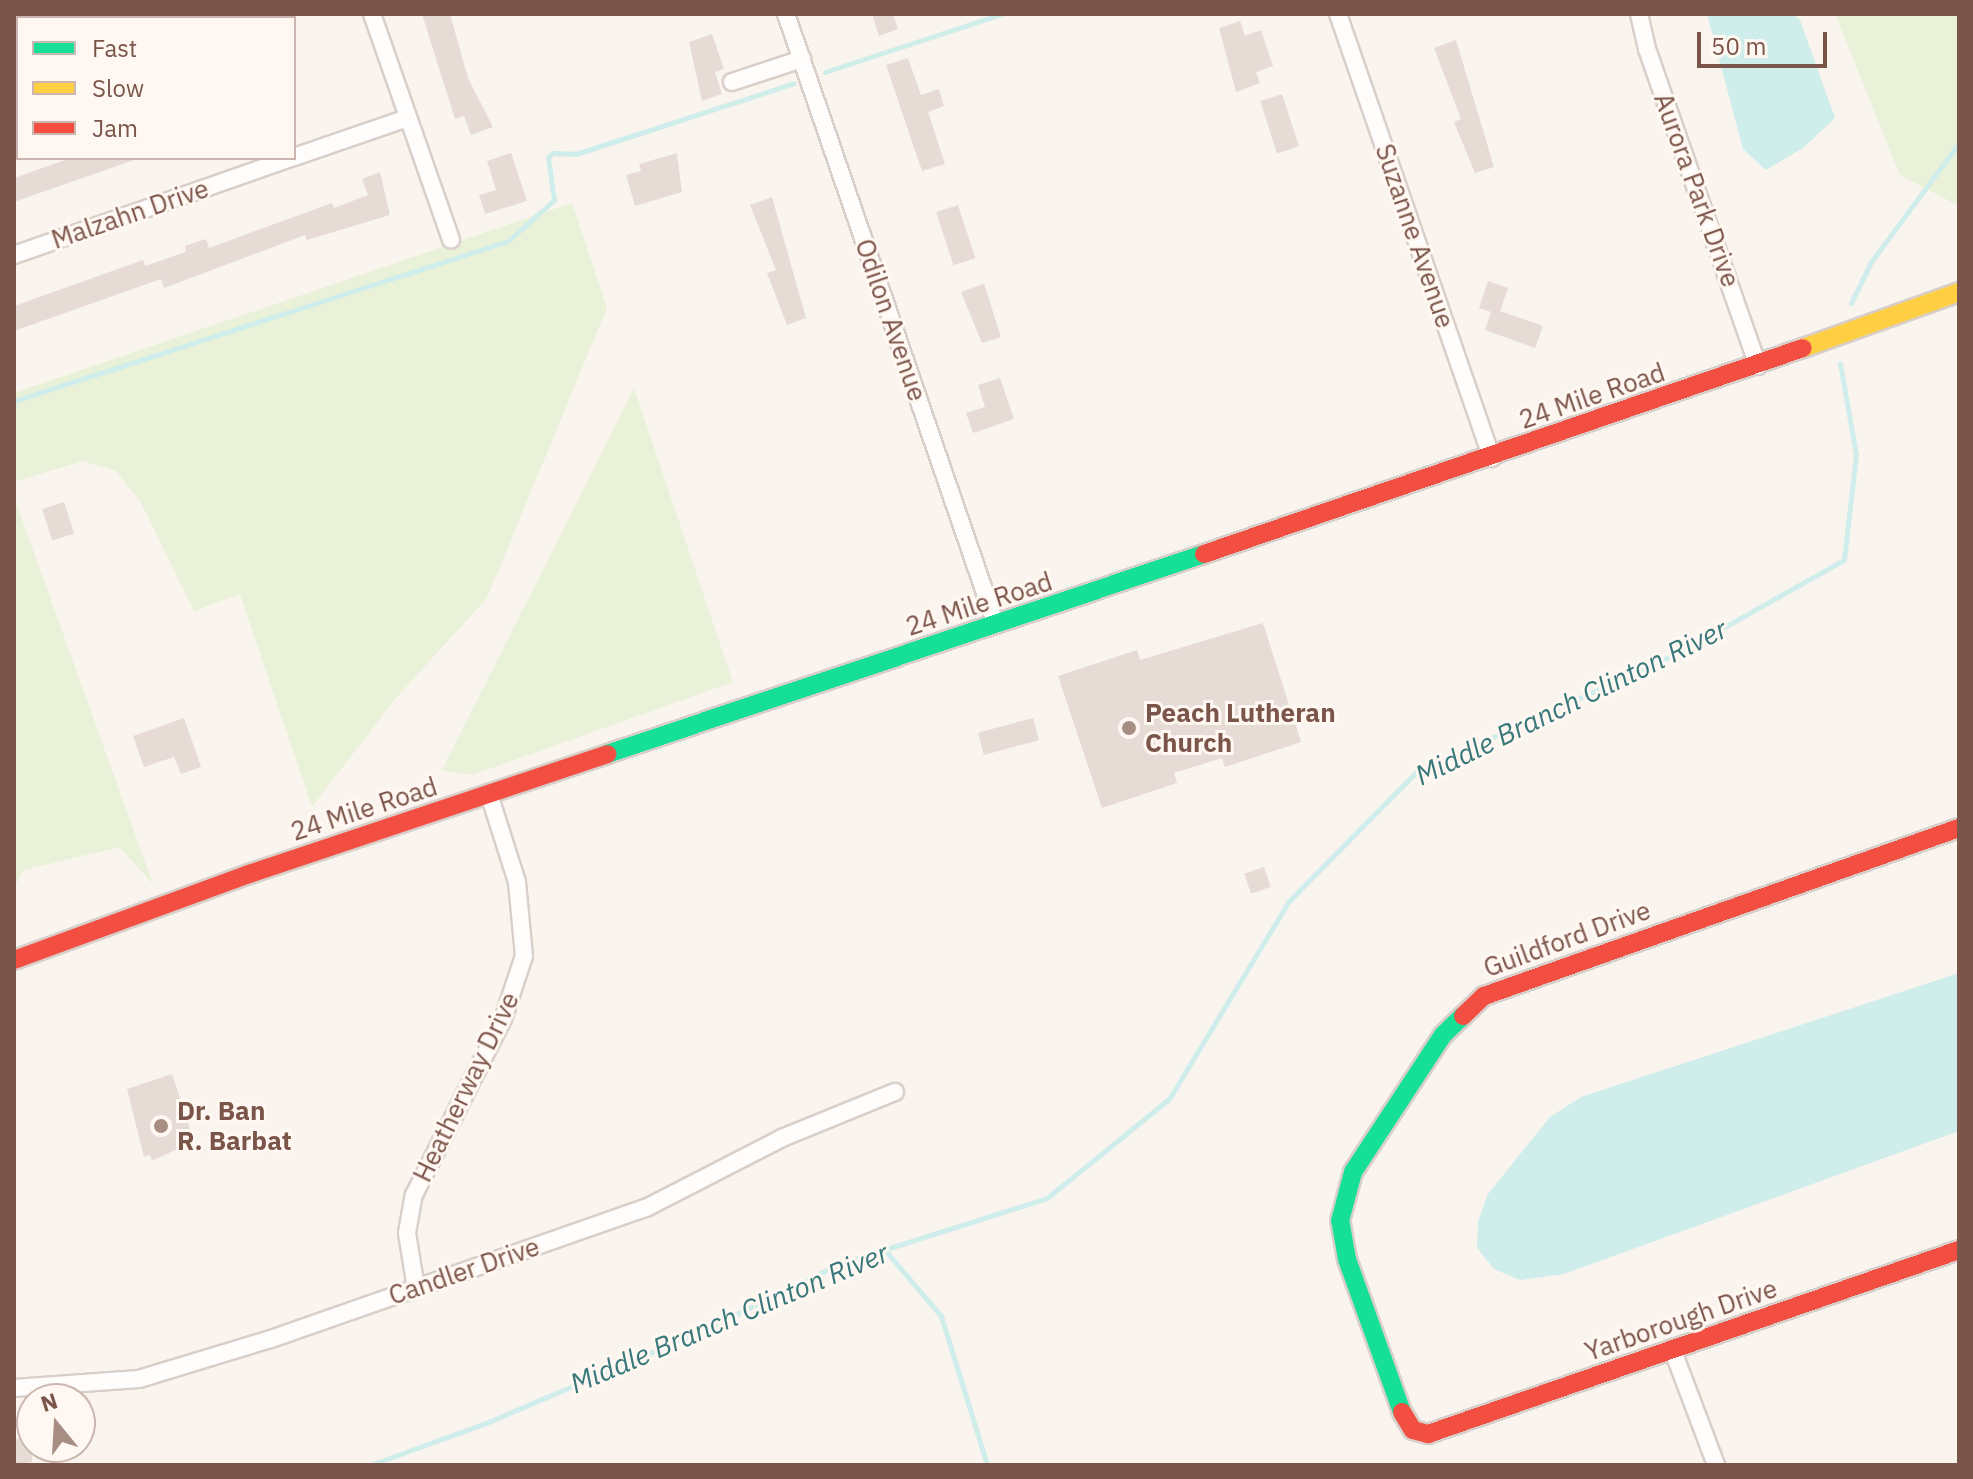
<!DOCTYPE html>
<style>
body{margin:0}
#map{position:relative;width:1973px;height:1479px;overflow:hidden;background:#faf4ee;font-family:"IBM Plex Sans",sans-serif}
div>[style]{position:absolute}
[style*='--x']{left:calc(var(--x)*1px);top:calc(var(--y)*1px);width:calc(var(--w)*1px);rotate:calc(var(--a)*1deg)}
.green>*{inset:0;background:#e9f1d8}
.water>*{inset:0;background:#cfedeb}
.stream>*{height:5px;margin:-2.5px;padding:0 2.5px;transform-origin:2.5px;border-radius:2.5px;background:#cfedeb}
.building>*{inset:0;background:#e7dbd5;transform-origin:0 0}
.roads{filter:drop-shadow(2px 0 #d9cfca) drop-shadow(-2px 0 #d9cfca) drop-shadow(0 2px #d9cfca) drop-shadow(0 -2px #d9cfca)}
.street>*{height:16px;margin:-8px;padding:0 8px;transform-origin:8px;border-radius:8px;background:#fefdfc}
.fast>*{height:18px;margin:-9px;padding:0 9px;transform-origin:9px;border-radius:9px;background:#16e098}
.slow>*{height:18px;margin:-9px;padding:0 9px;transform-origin:9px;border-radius:9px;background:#ffcf43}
.jam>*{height:18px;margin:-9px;padding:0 9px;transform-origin:9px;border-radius:9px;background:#f24e42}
.dots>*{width:22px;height:22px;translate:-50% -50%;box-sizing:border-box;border:4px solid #fff8f2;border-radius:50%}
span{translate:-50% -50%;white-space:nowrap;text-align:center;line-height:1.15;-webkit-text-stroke:6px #fff8f2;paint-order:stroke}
.street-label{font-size:26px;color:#7c554a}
.poi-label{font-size:26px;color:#7c554a;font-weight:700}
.left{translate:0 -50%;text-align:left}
.water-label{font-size:28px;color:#38787b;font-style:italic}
.frame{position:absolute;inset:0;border:16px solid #7c554a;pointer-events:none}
.legend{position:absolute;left:16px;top:16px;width:280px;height:144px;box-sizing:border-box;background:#fff8f2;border:2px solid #cbb7af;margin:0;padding:10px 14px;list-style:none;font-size:24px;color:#7c554a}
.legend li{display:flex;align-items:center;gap:16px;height:40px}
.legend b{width:40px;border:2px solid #cbb7af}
.north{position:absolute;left:16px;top:1383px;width:80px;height:80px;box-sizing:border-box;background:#fff8f2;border:2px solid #cbb7af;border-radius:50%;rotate:342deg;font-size:22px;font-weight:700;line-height:32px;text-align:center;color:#7c554a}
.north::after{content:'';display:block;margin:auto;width:28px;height:36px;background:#a88d83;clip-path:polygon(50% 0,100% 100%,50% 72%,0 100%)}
.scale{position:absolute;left:1697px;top:32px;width:130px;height:36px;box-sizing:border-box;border:4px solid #7c554a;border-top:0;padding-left:10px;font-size:24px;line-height:28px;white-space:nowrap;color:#7c554a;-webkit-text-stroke:6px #fff8f2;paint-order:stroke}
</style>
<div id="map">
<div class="green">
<div style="clip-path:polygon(1835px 14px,1959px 14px,1959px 206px,1900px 175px)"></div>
<div style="clip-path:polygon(572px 203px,607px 308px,487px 598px,395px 699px,312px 807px,240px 594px,194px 611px,140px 501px,116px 471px,83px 461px,14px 482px,14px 393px)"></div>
<div style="clip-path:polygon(634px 388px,733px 682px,472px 775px,442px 770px)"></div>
<div style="clip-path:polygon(14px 497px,153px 884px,119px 847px,24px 870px,14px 887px)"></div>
</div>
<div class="water">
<div style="clip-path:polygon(1707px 14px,1793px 14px,1800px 20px,1835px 118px,1803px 148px,1766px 170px,1743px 149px)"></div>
<div style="clip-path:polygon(1959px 973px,1959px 1131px,1564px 1274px,1520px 1280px,1494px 1269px,1477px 1248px,1478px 1221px,1488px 1194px,1550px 1117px,1581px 1097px)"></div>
</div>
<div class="stream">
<div style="--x:825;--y:72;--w:185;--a:-18.2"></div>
<div style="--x:1851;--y:303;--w:46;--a:-64"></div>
<div style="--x:1871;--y:262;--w:148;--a:-53.5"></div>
<div style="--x:14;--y:401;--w:519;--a:-17.95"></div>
<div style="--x:508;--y:241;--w:62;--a:-41.7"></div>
<div style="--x:554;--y:200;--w:43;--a:-97.9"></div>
<div style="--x:548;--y:157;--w:6;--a:-39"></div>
<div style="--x:553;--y:153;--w:23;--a:2"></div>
<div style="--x:576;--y:154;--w:229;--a:-18"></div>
<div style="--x:885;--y:1250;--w:87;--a:49.7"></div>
<div style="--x:941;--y:1316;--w:156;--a:72.8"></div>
<div style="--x:370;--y:1465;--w:123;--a:-19.9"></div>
<div style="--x:486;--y:1423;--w:239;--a:-23.1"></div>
<div style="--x:706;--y:1329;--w:148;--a:-26"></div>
<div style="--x:839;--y:1264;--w:218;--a:-17.6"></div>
<div style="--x:1047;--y:1198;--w:157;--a:-39.1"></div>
<div style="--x:1169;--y:1099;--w:232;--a:-58.8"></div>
<div style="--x:1289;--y:901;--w:181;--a:-45.4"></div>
<div style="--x:1416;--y:772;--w:288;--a:-24.4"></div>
<div style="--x:1678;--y:653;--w:190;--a:-29.3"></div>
<div style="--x:1844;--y:560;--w:106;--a:-83.5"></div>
<div style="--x:1856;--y:455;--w:93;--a:-99.9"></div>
</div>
<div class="building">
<div style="clip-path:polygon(422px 14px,450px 14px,468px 78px,493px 127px,471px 135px,464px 116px,455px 119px)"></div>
<div style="clip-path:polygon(872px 14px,893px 14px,898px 29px,879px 36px)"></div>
<div style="clip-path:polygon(1240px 21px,1245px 36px,1261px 30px,1273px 66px,1256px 72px,1260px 83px,1236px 92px,1219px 28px)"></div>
<div style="clip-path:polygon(712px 34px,724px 69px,715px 72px,722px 94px,702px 101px,689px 42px)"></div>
<div style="clip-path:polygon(1456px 40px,1494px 167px,1475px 173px,1454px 122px,1461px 119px,1434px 48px)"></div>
<div style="clip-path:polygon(908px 58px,921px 95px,939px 89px,944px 106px,928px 112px,945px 164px,922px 171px,886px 65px)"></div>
<div style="left:1282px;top:94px;width:55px;height:23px;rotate:72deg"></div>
<div style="clip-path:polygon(511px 153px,527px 201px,485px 214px,479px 195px,496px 190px,487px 161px)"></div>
<div style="clip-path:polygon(677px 153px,682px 192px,635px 206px,626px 175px,641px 171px,639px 164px)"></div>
<div style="clip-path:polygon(71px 158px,134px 160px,14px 202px,14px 178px)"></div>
<div style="clip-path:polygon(380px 172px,390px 215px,307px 240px,305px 235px,164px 288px,161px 279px,14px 331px,14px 306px,143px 260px,145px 266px,186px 252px,185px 246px,206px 239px,209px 248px,332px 203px,334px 208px,368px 195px,362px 179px)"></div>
<div style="clip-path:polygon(772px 197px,806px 318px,787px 325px,767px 273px,776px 270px,750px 205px)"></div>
<div style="left:958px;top:205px;width:56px;height:23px;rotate:72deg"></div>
<div style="clip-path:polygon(1488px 281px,1508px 288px,1500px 311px,1543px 326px,1535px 348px,1485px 330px,1491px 312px,1479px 308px)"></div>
<div style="clip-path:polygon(984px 284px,1001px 337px,982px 343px,961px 292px)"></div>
<div style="clip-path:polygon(1000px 378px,1014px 419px,973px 433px,966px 413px,985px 407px,978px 385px)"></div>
<div style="left:64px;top:502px;width:33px;height:23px;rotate:72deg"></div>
<div style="clip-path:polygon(1263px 623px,1301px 742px,1225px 767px,1222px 758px,1174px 773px,1177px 783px,1102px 808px,1058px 676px,1137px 650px,1140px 660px)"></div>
<div style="clip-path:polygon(184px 718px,201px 767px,181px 774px,174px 757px,144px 767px,133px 736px)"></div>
<div style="left:1033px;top:718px;width:23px;height:57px;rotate:75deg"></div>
<div style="left:1264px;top:867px;width:21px;height:21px;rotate:71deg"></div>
<div style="clip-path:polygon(172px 1074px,194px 1141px,152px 1161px,150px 1155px,144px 1157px,127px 1089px)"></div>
<div style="clip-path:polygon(32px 1433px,32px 1462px,14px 1465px,14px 1440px)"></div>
</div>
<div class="roads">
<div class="street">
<div style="--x:372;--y:14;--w:239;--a:70.7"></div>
<div style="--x:786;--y:14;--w:646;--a:71.03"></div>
<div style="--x:1338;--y:14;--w:470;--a:70.9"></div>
<div style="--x:1639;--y:14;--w:36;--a:77"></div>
<div style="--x:1647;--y:49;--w:336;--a:70.7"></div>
<div style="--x:732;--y:82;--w:74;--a:-18.2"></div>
<div style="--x:294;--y:157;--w:120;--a:-19"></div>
<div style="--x:14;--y:255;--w:293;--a:-19.3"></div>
<div style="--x:416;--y:1288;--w:56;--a:-99.3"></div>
<div style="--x:407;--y:1233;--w:39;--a:-80"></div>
<div style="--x:414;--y:1195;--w:197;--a:-63.2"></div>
<div style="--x:503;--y:1019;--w:66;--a:-71.6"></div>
<div style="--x:524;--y:956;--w:74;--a:-95.4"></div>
<div style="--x:517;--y:882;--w:92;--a:-107.7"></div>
<div style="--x:1673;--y:1351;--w:122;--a:69.3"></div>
<div style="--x:14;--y:1388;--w:125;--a:-4.1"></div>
<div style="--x:139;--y:1379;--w:138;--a:-16.9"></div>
<div style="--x:271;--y:1339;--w:397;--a:-19.3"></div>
<div style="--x:646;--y:1208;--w:153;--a:-27.2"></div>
<div style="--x:782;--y:1138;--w:122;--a:-22.2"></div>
</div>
<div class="fast">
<div style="--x:607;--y:754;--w:630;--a:-18.52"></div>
<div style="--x:1402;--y:1412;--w:163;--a:-109.8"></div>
<div style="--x:1347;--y:1259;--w:39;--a:-100"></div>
<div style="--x:1340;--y:1221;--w:51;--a:-75.1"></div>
<div style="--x:1353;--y:1172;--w:164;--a:-56.7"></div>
<div style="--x:1443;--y:1035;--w:28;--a:-44"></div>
</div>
<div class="slow">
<div style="--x:1803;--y:348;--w:166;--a:-19.7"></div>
</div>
<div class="jam">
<div style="--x:1204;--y:554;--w:633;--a:-18.98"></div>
<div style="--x:14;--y:960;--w:250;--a:-20.1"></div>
<div style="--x:249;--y:874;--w:378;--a:-18.5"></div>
<div style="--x:1463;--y:1016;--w:29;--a:-44"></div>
<div style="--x:1484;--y:996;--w:504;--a:-19.48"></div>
<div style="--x:1402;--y:1412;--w:21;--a:59"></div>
<div style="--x:1413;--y:1430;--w:16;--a:15"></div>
<div style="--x:1428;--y:1434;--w:562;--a:-19.11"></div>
</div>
</div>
<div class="dots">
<div style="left:1129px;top:728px;background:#a88d83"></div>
<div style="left:161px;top:1126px;background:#a88d83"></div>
</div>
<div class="street-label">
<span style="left:1697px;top:190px;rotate:70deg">Aurora Park Drive</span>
<span style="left:130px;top:214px;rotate:-19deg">Malzahn Drive</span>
<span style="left:1415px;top:236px;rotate:71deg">Suzanne Avenue</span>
<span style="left:891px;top:320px;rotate:71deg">Odilon Avenue</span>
<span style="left:1592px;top:396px;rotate:-19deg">24 Mile Road</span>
<span style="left:979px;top:604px;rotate:-18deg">24 Mile Road</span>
<span style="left:364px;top:809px;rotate:-18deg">24 Mile Road</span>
<span style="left:1567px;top:939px;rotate:-20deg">Guildford Drive</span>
<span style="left:466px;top:1087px;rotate:-64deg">Heatherway Drive</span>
<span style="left:464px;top:1271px;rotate:-19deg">Candler Drive</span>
<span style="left:1681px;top:1320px;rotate:-19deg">Yarborough Drive</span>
</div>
<div class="poi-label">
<span class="left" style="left:1145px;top:728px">Peach Lutheran<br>Church</span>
<span class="left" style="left:177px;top:1126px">Dr. Ban<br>R. Barbat</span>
</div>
<div class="water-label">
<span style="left:1571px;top:702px;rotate:-26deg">Middle Branch Clinton River</span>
<span style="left:729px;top:1318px;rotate:-23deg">Middle Branch Clinton River</span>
</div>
<div class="frame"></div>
<ul class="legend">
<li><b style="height:10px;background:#16e098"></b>Fast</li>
<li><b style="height:10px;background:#ffcf43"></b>Slow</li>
<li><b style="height:10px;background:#f24e42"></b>Jam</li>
</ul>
<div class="north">N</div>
<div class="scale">50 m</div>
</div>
